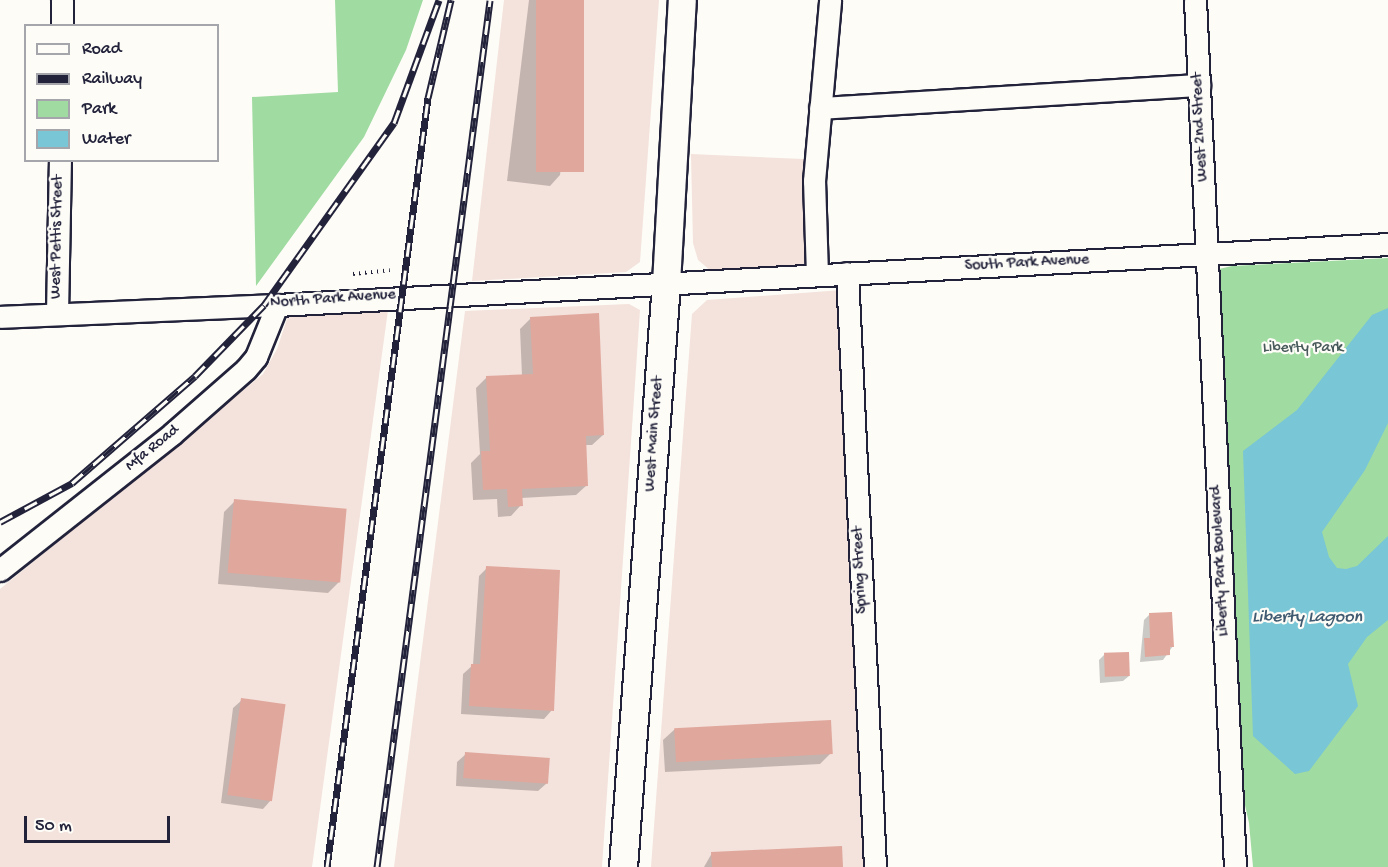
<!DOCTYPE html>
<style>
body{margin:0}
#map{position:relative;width:1388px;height:867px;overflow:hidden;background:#fdfcf7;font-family:"Gochi Hand",sans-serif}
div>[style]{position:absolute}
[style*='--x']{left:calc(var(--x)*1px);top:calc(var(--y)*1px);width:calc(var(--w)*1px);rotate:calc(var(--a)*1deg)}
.built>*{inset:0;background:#f4e2dc}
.green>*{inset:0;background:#a0dba1}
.water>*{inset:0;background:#78c6d6}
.shadow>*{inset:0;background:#0003}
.building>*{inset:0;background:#e0a79c;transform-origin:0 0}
.path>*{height:4px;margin-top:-2px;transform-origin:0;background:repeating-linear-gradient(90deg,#22223b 0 1.5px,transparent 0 6px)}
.roads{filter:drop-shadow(2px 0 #22223b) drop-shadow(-2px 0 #22223b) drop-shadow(0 2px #22223b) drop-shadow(0 -2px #22223b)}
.minor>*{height:21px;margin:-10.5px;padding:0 10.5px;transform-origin:10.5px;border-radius:10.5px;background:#fdfcf7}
.major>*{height:27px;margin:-13.5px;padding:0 13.5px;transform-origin:13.5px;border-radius:13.5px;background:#fdfcf7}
.rail>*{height:7px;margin-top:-3.5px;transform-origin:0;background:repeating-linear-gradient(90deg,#fdfcf7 0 14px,#22223b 0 28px);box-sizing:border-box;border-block:2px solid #22223b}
span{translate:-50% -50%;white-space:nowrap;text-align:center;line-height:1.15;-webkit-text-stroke:4.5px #fdfcf7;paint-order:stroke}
.street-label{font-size:16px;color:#22223b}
.park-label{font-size:16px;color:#485a5a}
.water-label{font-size:18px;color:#405b71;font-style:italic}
.legend{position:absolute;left:24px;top:24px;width:195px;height:138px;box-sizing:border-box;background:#fdfcf7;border:2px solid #a5a5ac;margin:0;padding:8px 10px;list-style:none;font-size:18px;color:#22223b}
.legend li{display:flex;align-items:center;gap:12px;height:30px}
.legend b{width:30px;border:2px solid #a5a5ac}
.scale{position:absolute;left:24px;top:816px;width:146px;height:27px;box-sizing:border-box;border:3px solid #22223b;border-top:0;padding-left:8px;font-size:18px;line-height:21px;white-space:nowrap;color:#22223b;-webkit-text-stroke:4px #fdfcf7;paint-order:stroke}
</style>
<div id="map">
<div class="built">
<div style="clip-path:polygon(504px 0,659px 0,640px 262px,626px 272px,472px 281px)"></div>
<div style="clip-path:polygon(691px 154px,826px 160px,829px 263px,711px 271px,698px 260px,693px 243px)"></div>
<div style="clip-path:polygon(842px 290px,869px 867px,651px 867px,692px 314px,707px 300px)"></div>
<div style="clip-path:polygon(629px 304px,640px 310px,602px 867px,394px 867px,465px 311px)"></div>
<div style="clip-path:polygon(388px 310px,312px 867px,0 867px,0 589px,263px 374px,277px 349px,288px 316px)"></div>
</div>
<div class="green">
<div style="clip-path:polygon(335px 0,423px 0,406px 50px,364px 137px,256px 286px,252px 97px,338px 92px)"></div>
<div style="clip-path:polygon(1388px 258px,1388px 867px,1253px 867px,1249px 823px,1237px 770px,1214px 281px,1219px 269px,1232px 266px)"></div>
</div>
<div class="water">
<div style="clip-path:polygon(1388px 308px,1388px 423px,1365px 470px,1322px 532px,1329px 557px,1337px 568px,1346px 569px,1357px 566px,1388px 536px,1388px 620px,1367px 637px,1348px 664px,1358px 706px,1309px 771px,1295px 774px,1253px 736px,1243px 451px,1297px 410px,1372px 315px)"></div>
</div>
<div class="shadow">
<div style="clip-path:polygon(529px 0,582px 0,560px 175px,550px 186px,507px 181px)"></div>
<div style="clip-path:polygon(531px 318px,603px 435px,592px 445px,585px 445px,587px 485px,576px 495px,521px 498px,521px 505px,511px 516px,498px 517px,497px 499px,473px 500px,471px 463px,480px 454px,476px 388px,487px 377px,522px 376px,520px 329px)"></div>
<div style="clip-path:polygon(235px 501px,339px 582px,328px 593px,218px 584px,224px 512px)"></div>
<div style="clip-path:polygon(487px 568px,552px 710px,544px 719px,461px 714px,463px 674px,473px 665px,479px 576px)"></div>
<div style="clip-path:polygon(1149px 615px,1173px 646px,1163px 660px,1140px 662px,1144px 620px)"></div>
<div style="clip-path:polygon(1104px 655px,1129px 676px,1123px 681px,1100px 683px,1099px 660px)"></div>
<div style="clip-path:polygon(242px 700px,271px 800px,263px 809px,221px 803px,233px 708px)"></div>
<div style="clip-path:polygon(675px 729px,831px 753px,820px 764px,665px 772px,663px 740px)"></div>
<div style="clip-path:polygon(466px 754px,547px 783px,538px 791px,456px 786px,457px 762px)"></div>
<div style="clip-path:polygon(712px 853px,841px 867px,704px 867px)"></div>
</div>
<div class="building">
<div style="left:536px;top:0;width:48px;height:172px"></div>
<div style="clip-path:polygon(599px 313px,604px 435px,586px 436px,588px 486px,522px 489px,523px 506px,508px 507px,507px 489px,483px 490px,481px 451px,490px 451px,486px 376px,533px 374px,530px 317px)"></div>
<div style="left:234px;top:499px;width:113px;height:74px;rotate:5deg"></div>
<div style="clip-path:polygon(486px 566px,560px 570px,554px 711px,469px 706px,471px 664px,480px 664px)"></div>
<div style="clip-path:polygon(1172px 612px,1174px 647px,1170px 647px,1170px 655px,1145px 657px,1144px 638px,1150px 638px,1149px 613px)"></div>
<div style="left:1129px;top:652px;width:24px;height:25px;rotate:88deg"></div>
<div style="left:241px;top:698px;width:45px;height:98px;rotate:8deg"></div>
<div style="left:831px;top:720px;width:34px;height:157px;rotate:87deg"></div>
<div style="left:465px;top:752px;width:85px;height:26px;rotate:4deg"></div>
<div style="clip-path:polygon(842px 846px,843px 867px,712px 867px,711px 852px)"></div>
</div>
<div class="path">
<div style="--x:353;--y:274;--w:37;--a:-6"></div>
</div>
<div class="roads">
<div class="minor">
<div style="--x:1195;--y:0;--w:868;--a:87.36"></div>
<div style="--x:62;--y:26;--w:26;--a:-90"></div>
<div style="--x:820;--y:108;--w:380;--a:-3.5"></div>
<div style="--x:847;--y:273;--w:595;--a:87.3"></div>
<div style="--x:817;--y:275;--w:94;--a:-91.8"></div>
<div style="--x:814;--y:181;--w:182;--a:-84.9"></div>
<div style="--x:57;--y:314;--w:154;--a:-88.9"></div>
<div style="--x:0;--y:317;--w:277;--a:-2.5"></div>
<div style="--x:277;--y:305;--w:1113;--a:-3.14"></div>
<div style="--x:0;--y:570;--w:219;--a:-38.3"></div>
<div style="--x:172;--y:434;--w:98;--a:-41.3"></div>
<div style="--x:246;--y:369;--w:16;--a:-50"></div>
<div style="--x:256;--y:357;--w:56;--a:-68"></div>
</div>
<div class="major">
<div style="--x:623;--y:867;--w:586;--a:-85.79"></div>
<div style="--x:666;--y:283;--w:283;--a:-86.8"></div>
</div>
</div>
<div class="rail">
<div style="--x:0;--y:522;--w:82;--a:-28.4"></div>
<div style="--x:72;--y:483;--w:163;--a:-41"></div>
<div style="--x:195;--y:376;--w:99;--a:-45.8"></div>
<div style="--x:264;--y:305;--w:224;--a:-54.5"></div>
<div style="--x:394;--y:123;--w:131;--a:-69.9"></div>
<div style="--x:327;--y:867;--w:776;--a:-82.52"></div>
<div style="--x:428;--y:98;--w:101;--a:-76.8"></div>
<div style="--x:377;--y:867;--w:874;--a:-82.57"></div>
</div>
<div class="street-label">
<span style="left:1201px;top:127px;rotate:-93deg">West 2nd Street</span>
<span style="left:58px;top:237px;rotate:-89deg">West Pettis Street</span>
<span style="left:1027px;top:264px;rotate:-3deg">South Park Avenue</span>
<span style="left:333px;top:300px;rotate:-4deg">North Park Avenue</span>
<span style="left:655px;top:434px;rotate:-86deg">West Main Street</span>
<span style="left:153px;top:449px;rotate:-39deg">Mfa Road</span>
<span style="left:1221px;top:561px;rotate:-93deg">Liberty Park Boulevard</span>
<span style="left:861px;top:570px;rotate:-93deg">Spring Street</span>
</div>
<div class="park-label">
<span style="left:1303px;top:349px">Liberty Park</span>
</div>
<div class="water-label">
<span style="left:1307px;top:618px">Liberty Lagoon</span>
</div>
<ul class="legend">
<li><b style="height:8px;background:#fdfcf7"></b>Road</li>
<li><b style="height:8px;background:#22223b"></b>Railway</li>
<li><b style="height:16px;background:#a0dba1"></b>Park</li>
<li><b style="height:16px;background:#78c6d6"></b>Water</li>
</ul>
<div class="scale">50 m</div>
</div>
